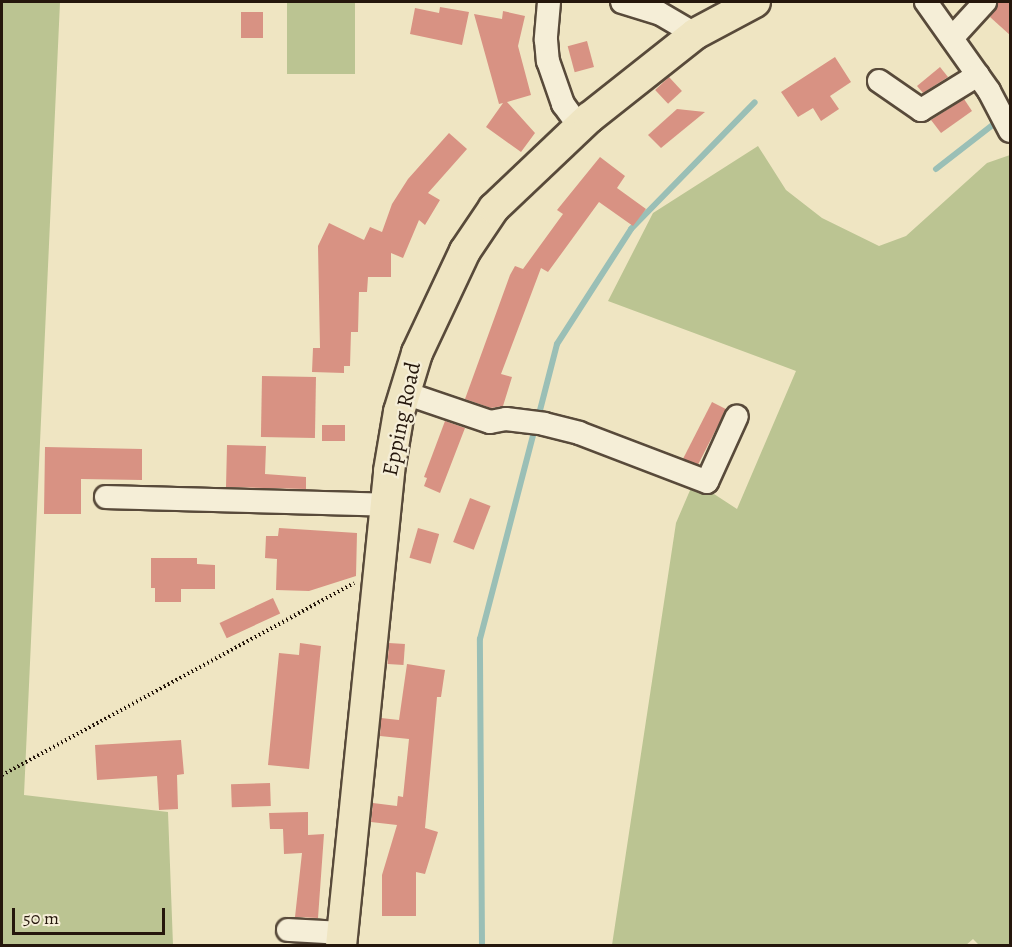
<!DOCTYPE html>
<style>
body{margin:0}
#map{position:relative;width:1012px;height:947px;overflow:hidden;background:#efe5c2;font-family:Alegreya,serif}
div>[style]{position:absolute}
[style*='--x']{left:calc(var(--x)*1px);top:calc(var(--y)*1px);width:calc(var(--w)*1px);rotate:calc(var(--a)*1deg)}
.green>*{inset:0;background:#bbc492;transform-origin:0 0}
.stream>*{height:6px;margin:-3px;padding:0 3px;transform-origin:3px;border-radius:3px;background:#9abfb6}
.building>*{inset:0;background:#d89283;transform-origin:0 0}
.path>*{height:4px;margin-top:-2px;transform-origin:0;background:repeating-linear-gradient(90deg,#25170c 0 1.5px,transparent 0 4.5px)}
.roads{filter:drop-shadow(2px 0 #584a3a) drop-shadow(-2px 0 #584a3a) drop-shadow(0 2px #584a3a) drop-shadow(0 -2px #584a3a)}
.minor>*{height:22px;margin:-11px;padding:0 11px;transform-origin:11px;border-radius:11px;background:#f5eed7}
.major>*{height:30px;margin:-15px;padding:0 15px;transform-origin:15px;border-radius:15px;background:#efe5c2}
span{translate:-50% -50%;white-space:nowrap;text-align:center;line-height:1.15;-webkit-text-stroke:4.5px #f5eed7;paint-order:stroke}
.street-label{font-size:22px;color:#25170c}
.frame{position:absolute;inset:0;border:3px solid #25170c;pointer-events:none}
.scale{position:absolute;left:12px;top:908px;width:153px;height:27px;box-sizing:border-box;border:3px solid #25170c;border-top:0;padding-left:8px;font-size:18px;line-height:21px;white-space:nowrap;color:#25170c;-webkit-text-stroke:4px #f5eed7;paint-order:stroke}
</style>
<div id="map">
<div class="green">
<div style="clip-path:polygon(2px 2px,60px 2px,24px 795px,168px 812px,173px 945px,2px 945px)"></div>
<div style="left:287px;top:2px;width:68px;height:72px"></div>
<div style="clip-path:polygon(758px 146px,786px 190px,822px 218px,879px 246px,906px 236px,987px 163px,1010px 155px,1010px 945px,979px 945px,973px 939px,965px 946px,612px 945px,676px 523px,694px 481px,737px 509px,796px 371px,608px 301px,653px 213px)"></div>
</div>
<div class="stream">
<div style="--x:936;--y:169;--w:80;--a:-37.9"></div>
<div style="--x:538;--y:418;--w:76;--a:-75.6"></div>
<div style="--x:557;--y:344;--w:137;--a:-57.2"></div>
<div style="--x:631;--y:229;--w:177;--a:-45.7"></div>
<div style="--x:482;--y:946;--w:307;--a:-90.4"></div>
<div style="--x:480;--y:639;--w:218;--a:-75.4"></div>
</div>
<div class="building">
<div style="clip-path:polygon(998px 2px,1011px 2px,1011px 36px,990px 17px)"></div>
<div style="clip-path:polygon(440px 7px,469px 12px,462px 45px,410px 34px,415px 8px,439px 13px)"></div>
<div style="clip-path:polygon(503px 11px,525px 16px,518px 46px,531px 95px,507px 102px,535px 133px,521px 152px,486px 127px,503px 103px,499px 104px,474px 14px,502px 19px)"></div>
<div style="left:241px;top:12px;width:22px;height:26px"></div>
<div style="left:587px;top:41px;width:27px;height:20px;rotate:75deg"></div>
<div style="clip-path:polygon(835px 57px,851px 82px,830px 96px,839px 109px,821px 121px,813px 108px,798px 117px,781px 92px)"></div>
<div style="clip-path:polygon(940px 67px,948px 77px,923px 93px,917px 86px)"></div>
<div style="left:669px;top:77px;width:19px;height:19px;rotate:47deg"></div>
<div style="clip-path:polygon(964px 99px,972px 111px,941px 133px,931px 120px)"></div>
<div style="clip-path:polygon(677px 109px,705px 112px,661px 148px,648px 135px)"></div>
<div style="clip-path:polygon(449px 133px,467px 149px,428px 193px,440px 200px,425px 225px,419px 220px,403px 258px,391px 253px,391px 277px,368px 277px,367px 292px,359px 292px,358px 332px,351px 332px,350px 366px,344px 366px,344px 373px,312px 372px,313px 348px,320px 348px,318px 246px,329px 223px,364px 240px,370px 227px,382px 232px,392px 204px,408px 179px)"></div>
<div style="clip-path:polygon(600px 157px,625px 176px,617px 188px,646px 209px,633px 226px,599px 202px,548px 272px,541px 268px,501px 374px,512px 377px,503px 406px,491px 408px,465px 399px,510px 275px,515px 266px,523px 269px,563px 214px,557px 210px)"></div>
<div style="left:262px;top:376px;width:54px;height:61px;rotate:1deg"></div>
<div style="left:712px;top:402px;width:16px;height:64px;rotate:27deg"></div>
<div style="clip-path:polygon(445px 421px,465px 428px,440px 493px,424px 486px,427px 478px,424px 477px)"></div>
<div style="left:322px;top:425px;width:23px;height:16px"></div>
<div style="clip-path:polygon(227px 445px,266px 446px,265px 474px,306px 477px,306px 489px,226px 487px)"></div>
<div style="clip-path:polygon(45px 447px,142px 449px,142px 480px,81px 479px,81px 514px,44px 514px)"></div>
<div style="left:470px;top:498px;width:22px;height:47px;rotate:21deg"></div>
<div style="clip-path:polygon(279px 528px,357px 533px,356px 576px,309px 591px,276px 590px,277px 559px,265px 558px,266px 536px,278px 536px)"></div>
<div style="left:418px;top:528px;width:22px;height:31px;rotate:16deg"></div>
<div style="clip-path:polygon(151px 558px,197px 558px,197px 564px,215px 565px,215px 589px,181px 589px,181px 602px,155px 602px,155px 588px,151px 588px)"></div>
<div style="left:273px;top:598px;width:17px;height:59px;rotate:65deg"></div>
<div style="clip-path:polygon(300px 643px,321px 646px,309px 769px,268px 765px,279px 653px,299px 655px)"></div>
<div style="left:389px;top:643px;width:16px;height:21px;rotate:4deg"></div>
<div style="clip-path:polygon(407px 664px,445px 670px,441px 697px,437px 697px,425px 828px,438px 832px,425px 874px,416px 872px,416px 916px,382px 916px,382px 875px,397px 825px,371px 822px,373px 803px,397px 806px,398px 796px,403px 797px,409px 739px,380px 736px,381px 718px,399px 720px)"></div>
<div style="clip-path:polygon(181px 740px,184px 774px,177px 775px,178px 809px,159px 810px,157px 776px,97px 780px,95px 745px)"></div>
<div style="left:270px;top:783px;width:23px;height:39px;rotate:88deg"></div>
<div style="clip-path:polygon(308px 812px,308px 835px,324px 834px,318px 918px,295px 917px,302px 853px,284px 854px,283px 829px,270px 829px,269px 813px)"></div>
</div>
<div class="path">
<div style="--x:2;--y:775;--w:401;--a:-28.6"></div>
</div>
<div class="roads">
<div class="minor">
<div style="--x:549;--y:2;--w:38;--a:95"></div>
<div style="--x:546;--y:40;--w:21;--a:85"></div>
<div style="--x:548;--y:61;--w:46;--a:70.8"></div>
<div style="--x:563;--y:104;--w:27;--a:54"></div>
<div style="--x:622;--y:2;--w:39;--a:17"></div>
<div style="--x:659;--y:13;--w:42;--a:30.3"></div>
<div style="--x:926;--y:2;--w:109;--a:54.7"></div>
<div style="--x:989;--y:91;--w:45;--a:62.3"></div>
<div style="--x:952;--y:38;--w:49;--a:-47.5"></div>
<div style="--x:879;--y:81;--w:51;--a:34.6"></div>
<div style="--x:921;--y:110;--w:67;--a:-31.6"></div>
<div style="--x:405;--y:393;--w:90;--a:18.8"></div>
<div style="--x:490;--y:422;--w:16;--a:-11"></div>
<div style="--x:506;--y:419;--w:38;--a:7"></div>
<div style="--x:544;--y:424;--w:36;--a:14"></div>
<div style="--x:579;--y:433;--w:137;--a:20.9"></div>
<div style="--x:707;--y:482;--w:72;--a:-65.6"></div>
<div style="--x:106;--y:497;--w:279;--a:1.6"></div>
<div style="--x:288;--y:930;--w:53;--a:3.2"></div>
</div>
<div class="major">
<div style="--x:341;--y:946;--w:477;--a:-84.2"></div>
<div style="--x:389;--y:471;--w:60;--a:-80.4"></div>
<div style="--x:399;--y:412;--w:62;--a:-73"></div>
<div style="--x:417;--y:353;--w:113;--a:-64.8"></div>
<div style="--x:465;--y:251;--w:52;--a:-56"></div>
<div style="--x:494;--y:208;--w:131;--a:-43.5"></div>
<div style="--x:589;--y:118;--w:135;--a:-38.4"></div>
<div style="--x:695;--y:34;--w:68;--a:-28.1"></div>
</div>
</div>
<div class="street-label">
<span style="left:402px;top:419px;rotate:-78deg">Epping Road</span>
</div>
<div class="frame"></div>
<div class="scale">50 m</div>
</div>
